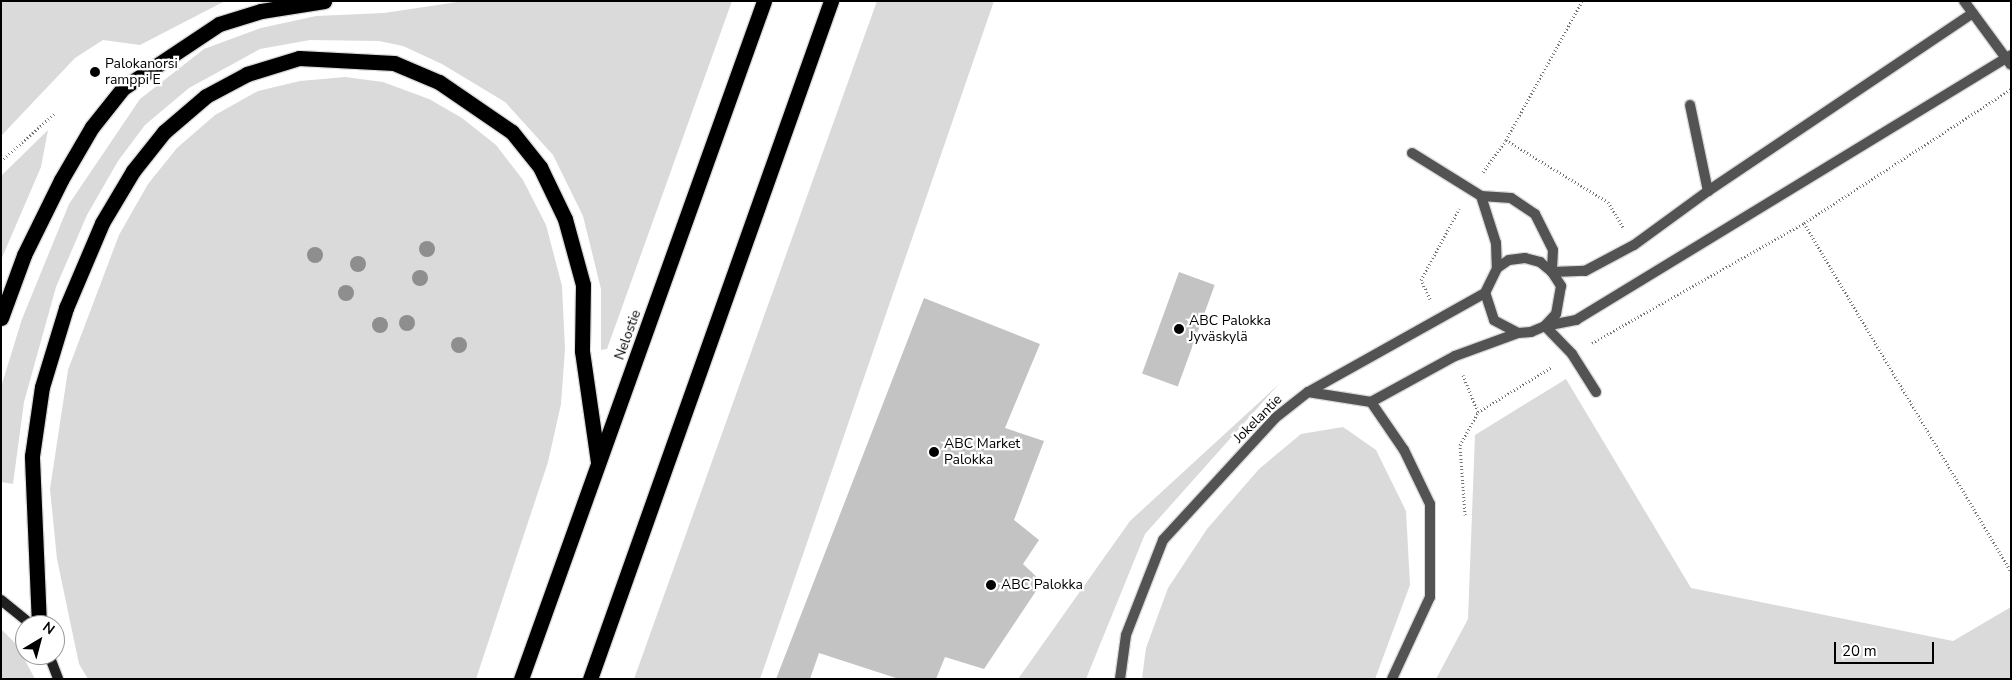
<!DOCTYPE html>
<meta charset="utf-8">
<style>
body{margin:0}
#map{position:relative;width:2012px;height:680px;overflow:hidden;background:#fff;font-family:"Nunito Sans",sans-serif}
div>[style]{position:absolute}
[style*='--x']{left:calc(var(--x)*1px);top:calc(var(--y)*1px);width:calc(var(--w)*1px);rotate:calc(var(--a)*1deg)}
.green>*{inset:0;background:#dadada}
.building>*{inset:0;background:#c3c3c3;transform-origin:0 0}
.path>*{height:3px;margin-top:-1.5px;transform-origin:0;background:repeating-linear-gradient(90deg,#757575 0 1px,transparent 0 3.5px)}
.roads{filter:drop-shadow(1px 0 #dbdbdb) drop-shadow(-1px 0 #dbdbdb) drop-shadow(0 1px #dbdbdb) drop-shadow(0 -1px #dbdbdb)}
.lane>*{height:10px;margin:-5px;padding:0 5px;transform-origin:5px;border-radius:5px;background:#535353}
.street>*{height:10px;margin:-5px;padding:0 5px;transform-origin:5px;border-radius:5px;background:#535353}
.secondary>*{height:10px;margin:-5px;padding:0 5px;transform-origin:5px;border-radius:5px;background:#202020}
.highway>*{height:15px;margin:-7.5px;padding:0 7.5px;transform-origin:7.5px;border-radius:7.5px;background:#000}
.trees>*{width:16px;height:16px;margin:-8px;border-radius:50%;background:#8e8e8e}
.dots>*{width:14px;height:14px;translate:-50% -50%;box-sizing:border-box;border:2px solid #fff;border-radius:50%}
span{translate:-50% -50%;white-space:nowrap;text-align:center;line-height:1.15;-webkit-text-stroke:4.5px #fff;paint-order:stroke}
.poi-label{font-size:14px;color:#000}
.left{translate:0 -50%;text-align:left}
.street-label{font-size:14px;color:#000}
.frame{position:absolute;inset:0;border:2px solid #000;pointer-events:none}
.north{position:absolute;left:15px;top:615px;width:50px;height:50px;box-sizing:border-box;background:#fff;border:1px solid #999;border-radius:50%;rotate:37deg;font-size:14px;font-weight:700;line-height:20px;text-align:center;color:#000}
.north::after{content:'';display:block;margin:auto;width:18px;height:22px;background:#000;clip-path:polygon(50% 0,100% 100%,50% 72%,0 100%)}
.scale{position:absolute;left:1834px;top:642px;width:100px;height:22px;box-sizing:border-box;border:2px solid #000;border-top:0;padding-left:6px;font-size:15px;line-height:18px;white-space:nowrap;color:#000;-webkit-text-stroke:4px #fff;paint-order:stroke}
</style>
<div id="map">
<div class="green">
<div style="clip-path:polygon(1px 1px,225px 1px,140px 45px,103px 40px,75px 58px,1px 136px)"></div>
<div style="clip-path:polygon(464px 1px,732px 1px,607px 349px,601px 350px,601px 289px,583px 216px,553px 155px,505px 102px,442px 64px,403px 46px,379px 41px,310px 40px,260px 49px,189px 88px,145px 125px,118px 161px,87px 215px,56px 287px,24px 402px,13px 484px,1px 482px,1px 387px,22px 319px,69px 204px,140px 99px,204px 49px,261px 28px,316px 16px,384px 13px)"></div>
<div style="clip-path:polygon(877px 1px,994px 1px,760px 679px,634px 679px)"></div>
<div style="clip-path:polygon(345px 77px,383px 82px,429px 99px,462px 118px,496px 145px,523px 180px,546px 225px,562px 286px,565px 349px,561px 404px,548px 462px,476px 679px,88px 679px,79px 664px,57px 559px,50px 489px,68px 370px,119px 235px,148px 184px,177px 148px,215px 115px,258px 91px,300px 81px)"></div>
<div style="clip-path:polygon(48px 130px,41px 167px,1px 260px,1px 176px)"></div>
<div style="clip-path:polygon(1566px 379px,1691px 588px,1953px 641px,2011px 607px,2011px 679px,1436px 679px,1468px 619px,1475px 435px)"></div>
<div style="clip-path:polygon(1279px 384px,1145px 534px,1086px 679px,1018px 679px,1130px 521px)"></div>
<div style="clip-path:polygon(1343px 427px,1376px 450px,1406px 511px,1410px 585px,1375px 679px,1142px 679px,1146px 648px,1168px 588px,1207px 529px,1259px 469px,1301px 434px)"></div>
<div style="clip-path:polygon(1px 629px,17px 645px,35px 679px,1px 679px)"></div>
</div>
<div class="building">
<div style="left:1179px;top:272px;width:38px;height:108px;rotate:20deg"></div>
<div style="clip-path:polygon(924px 298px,1040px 344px,1005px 428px,1044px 441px,1014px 520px,1039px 540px,1023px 564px,1042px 582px,984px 669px,945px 657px,936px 679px,899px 679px,819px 653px,810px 679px,776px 679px)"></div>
</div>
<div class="path">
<div style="--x:1506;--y:140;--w:158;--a:-61.3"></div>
<div style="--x:1;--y:161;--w:71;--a:-41.6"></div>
<div style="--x:1483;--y:172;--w:39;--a:-54"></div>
<div style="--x:1506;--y:140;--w:119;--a:31.3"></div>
<div style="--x:1608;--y:202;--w:29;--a:59"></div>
<div style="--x:1804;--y:223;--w:406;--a:59.3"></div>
<div style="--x:1430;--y:299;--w:21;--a:-115"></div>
<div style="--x:1421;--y:280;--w:81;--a:-61.8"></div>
<div style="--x:1592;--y:343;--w:244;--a:-29.5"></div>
<div style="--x:1804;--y:223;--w:247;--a:-32.9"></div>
<div style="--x:1463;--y:375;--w:40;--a:68"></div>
<div style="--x:1465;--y:515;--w:70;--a:-94.1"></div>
<div style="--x:1460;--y:445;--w:38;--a:-61"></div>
<div style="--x:1478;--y:412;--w:87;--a:-31.3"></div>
</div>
<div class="roads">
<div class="lane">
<div style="--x:1964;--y:1;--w:79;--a:53.7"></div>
<div style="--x:1690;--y:105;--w:88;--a:78.2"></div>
<div style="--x:1412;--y:153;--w:81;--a:31.9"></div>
<div style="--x:1481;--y:196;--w:30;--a:4"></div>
<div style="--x:1511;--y:198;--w:29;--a:34"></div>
<div style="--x:1535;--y:214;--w:40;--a:63.4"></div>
<div style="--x:1553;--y:250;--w:22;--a:93"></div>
<div style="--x:1552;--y:272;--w:17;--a:57"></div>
<div style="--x:1561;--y:286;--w:28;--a:100"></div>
<div style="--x:1556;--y:314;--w:16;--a:133"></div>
<div style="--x:1545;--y:326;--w:15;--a:157"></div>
<div style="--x:1531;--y:332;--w:13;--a:176"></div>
<div style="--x:1518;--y:333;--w:27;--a:-152"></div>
<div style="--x:1494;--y:320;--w:28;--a:-108"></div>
<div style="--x:1485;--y:293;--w:28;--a:-64"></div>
<div style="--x:1497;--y:268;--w:14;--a:-34"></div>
<div style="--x:1509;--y:260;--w:16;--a:-7"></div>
<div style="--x:1525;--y:258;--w:16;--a:15"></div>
<div style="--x:1540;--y:262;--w:16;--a:40"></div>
<div style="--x:1552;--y:272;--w:33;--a:-2"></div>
<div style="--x:1585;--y:271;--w:55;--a:-28"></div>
<div style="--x:1634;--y:245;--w:92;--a:-36.1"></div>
<div style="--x:1708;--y:191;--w:319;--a:-33.9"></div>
<div style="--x:1481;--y:196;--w:49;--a:72.3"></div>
<div style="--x:1496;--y:243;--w:25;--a:88"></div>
<div style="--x:1545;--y:326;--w:32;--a:-11"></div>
<div style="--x:1576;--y:320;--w:509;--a:-31.35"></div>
<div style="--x:1545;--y:326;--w:39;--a:46"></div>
<div style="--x:1572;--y:354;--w:45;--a:57.7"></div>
<div style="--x:1308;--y:392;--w:203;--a:-29.2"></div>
<div style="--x:1371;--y:402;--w:96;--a:-28.7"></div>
<div style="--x:1455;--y:356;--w:67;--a:-20.1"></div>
</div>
<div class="street">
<div style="--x:1120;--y:679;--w:44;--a:-82.2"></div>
<div style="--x:1126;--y:635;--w:102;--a:-68.7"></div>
<div style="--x:1163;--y:540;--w:166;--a:-47.4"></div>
<div style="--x:1275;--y:418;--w:42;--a:-38.2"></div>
<div style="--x:1308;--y:392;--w:64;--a:9"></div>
<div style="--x:1371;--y:402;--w:58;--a:55.5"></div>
<div style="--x:1404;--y:450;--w:60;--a:64.3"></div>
<div style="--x:1430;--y:504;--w:93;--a:90"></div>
<div style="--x:1430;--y:597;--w:90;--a:114.9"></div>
</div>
<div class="secondary">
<div style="--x:1;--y:600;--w:40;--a:39"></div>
<div style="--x:49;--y:655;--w:26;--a:69"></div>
</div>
<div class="highway">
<div style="--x:1;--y:318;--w:67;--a:-69.9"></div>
<div style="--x:24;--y:255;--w:84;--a:-63.7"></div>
<div style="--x:61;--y:180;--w:61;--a:-59.7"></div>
<div style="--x:92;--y:127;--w:50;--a:-51.5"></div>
<div style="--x:123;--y:88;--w:115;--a:-33.7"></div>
<div style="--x:219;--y:24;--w:44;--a:-17.2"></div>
<div style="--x:261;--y:11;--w:64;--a:-9"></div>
<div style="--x:39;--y:625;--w:169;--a:-92.4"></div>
<div style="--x:32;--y:456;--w:70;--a:-81.8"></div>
<div style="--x:42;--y:387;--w:83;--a:-73.1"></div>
<div style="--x:66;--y:308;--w:92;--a:-67"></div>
<div style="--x:102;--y:223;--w:61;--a:-59.2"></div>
<div style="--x:133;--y:171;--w:50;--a:-51.5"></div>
<div style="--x:164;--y:132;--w:55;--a:-40.6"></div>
<div style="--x:206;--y:96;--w:47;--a:-28.2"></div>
<div style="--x:247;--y:74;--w:54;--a:-17.1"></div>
<div style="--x:299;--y:58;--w:95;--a:3"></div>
<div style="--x:394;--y:63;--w:49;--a:22.9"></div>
<div style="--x:439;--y:82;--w:88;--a:34.4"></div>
<div style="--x:512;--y:132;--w:45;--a:51.3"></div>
<div style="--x:540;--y:167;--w:58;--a:64.3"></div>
<div style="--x:565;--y:219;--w:68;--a:74.7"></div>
<div style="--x:583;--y:285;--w:66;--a:90.9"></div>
<div style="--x:582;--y:351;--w:112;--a:81.8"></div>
<div style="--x:521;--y:679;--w:720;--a:-70.28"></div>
<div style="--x:590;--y:679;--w:720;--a:-70.43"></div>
</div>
</div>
<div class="trees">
<div style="left:427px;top:249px"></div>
<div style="left:315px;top:255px"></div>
<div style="left:358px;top:264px"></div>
<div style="left:420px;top:278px"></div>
<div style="left:346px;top:293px"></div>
<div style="left:407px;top:323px"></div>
<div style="left:380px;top:325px"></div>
<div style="left:459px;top:345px"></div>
</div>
<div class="dots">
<div style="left:95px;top:72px;background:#000"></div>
<div style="left:1179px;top:329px;background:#000"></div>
<div style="left:934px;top:452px;background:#000"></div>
<div style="left:991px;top:585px;background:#000"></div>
</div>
<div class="poi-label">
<span class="left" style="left:105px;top:72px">Palokanorsi<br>ramppi E</span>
<span class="left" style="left:1189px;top:329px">ABC Palokka<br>Jyväskylä</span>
<span class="left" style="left:944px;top:452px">ABC Market<br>Palokka</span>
<span class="left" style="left:1001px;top:585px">ABC Palokka</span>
</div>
<div class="street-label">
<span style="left:628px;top:335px;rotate:-70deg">Nelostie</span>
<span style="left:1258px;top:419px;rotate:-45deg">Jokelantie</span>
</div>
<div class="frame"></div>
<div class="north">N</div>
<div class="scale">20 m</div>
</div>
